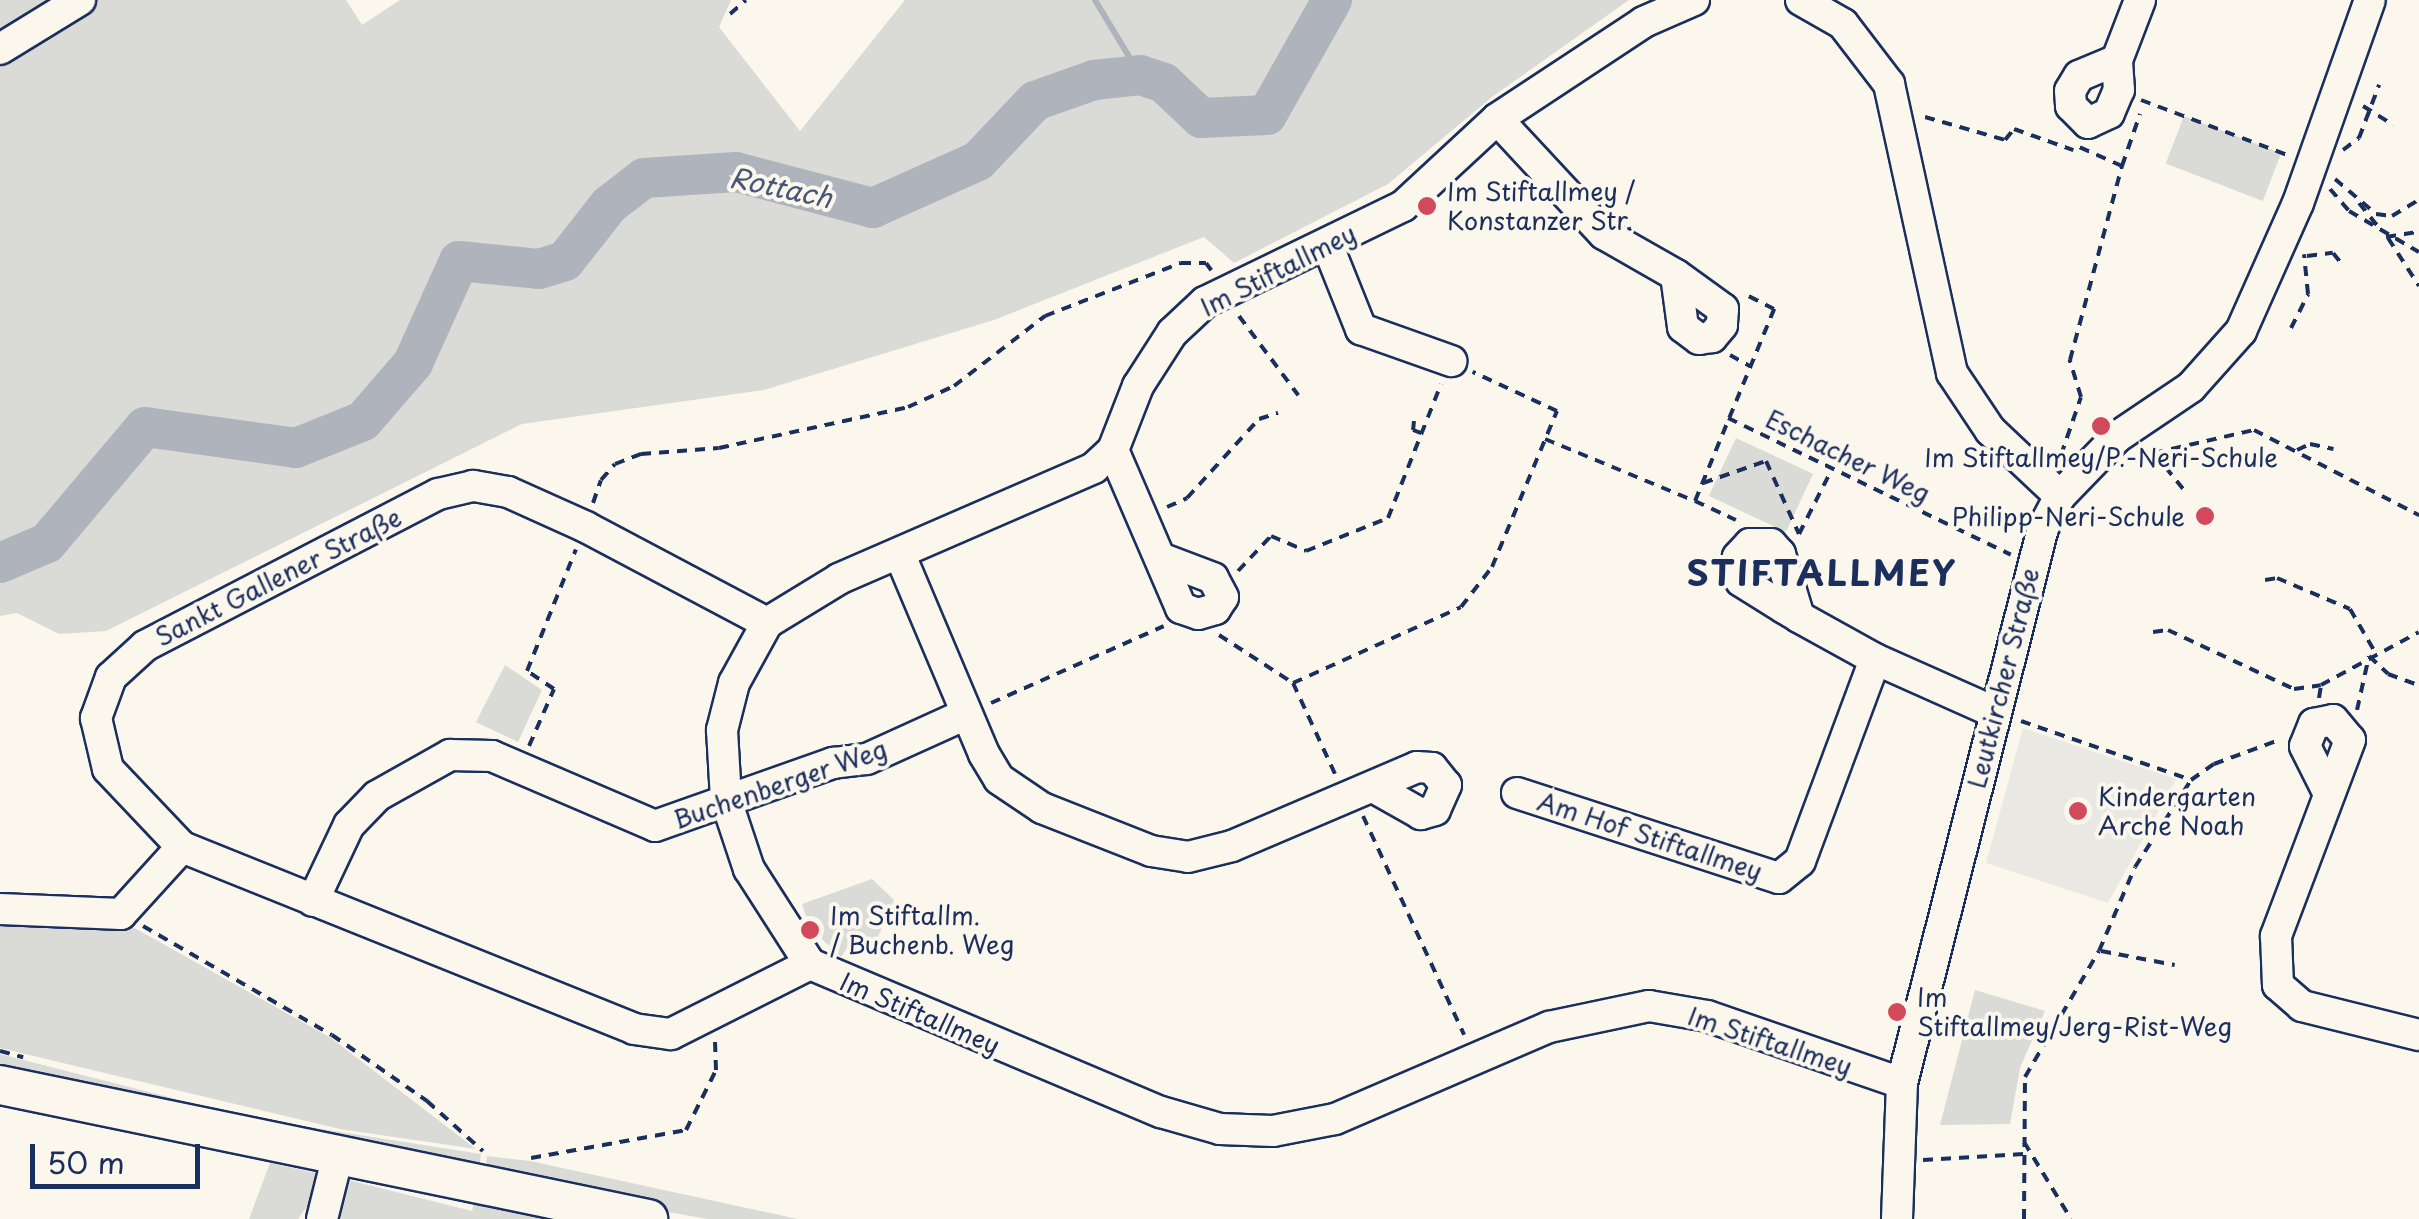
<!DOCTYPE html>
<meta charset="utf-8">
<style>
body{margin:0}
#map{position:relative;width:2419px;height:1219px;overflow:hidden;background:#fbf7ec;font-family:"Playpen Sans",sans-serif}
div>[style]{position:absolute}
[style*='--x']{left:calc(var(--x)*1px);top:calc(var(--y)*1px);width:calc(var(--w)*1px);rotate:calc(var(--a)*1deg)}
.built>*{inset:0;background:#eae8e2}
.green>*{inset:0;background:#dadad7;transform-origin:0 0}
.stream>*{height:6px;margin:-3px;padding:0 3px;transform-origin:3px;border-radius:3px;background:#afb3bb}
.river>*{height:40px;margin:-20px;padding:0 20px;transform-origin:20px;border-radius:20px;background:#afb3bb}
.path>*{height:4px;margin-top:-2px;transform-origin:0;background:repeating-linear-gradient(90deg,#1b2f5e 0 10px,transparent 0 18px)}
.roads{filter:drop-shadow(2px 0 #1b2f5e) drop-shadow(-2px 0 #1b2f5e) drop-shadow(0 2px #1b2f5e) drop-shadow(0 -2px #1b2f5e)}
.minor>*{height:30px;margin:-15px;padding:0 15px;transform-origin:15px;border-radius:15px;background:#fbf7ec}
.major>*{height:38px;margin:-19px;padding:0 19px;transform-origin:19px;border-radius:19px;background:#fbf7ec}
.dots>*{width:28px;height:28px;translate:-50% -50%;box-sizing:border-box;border:5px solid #fbf7ec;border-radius:50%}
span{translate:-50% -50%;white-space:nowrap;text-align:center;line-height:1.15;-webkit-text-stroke:8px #fbf7ec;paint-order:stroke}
.poi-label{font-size:25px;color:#1b2f5e}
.left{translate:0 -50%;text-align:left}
.right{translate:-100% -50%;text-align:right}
.street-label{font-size:25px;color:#1b2f5e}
.water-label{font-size:28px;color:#47577a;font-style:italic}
.district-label{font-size:35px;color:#1b2f5e;font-weight:700;letter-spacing:2.5px}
.scale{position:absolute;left:30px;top:1144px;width:170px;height:45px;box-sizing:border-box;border:5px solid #1b2f5e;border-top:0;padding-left:12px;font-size:30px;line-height:35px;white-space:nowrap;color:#1b2f5e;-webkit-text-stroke:8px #fbf7ec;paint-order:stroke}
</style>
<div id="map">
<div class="built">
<div style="clip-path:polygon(2023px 728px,2176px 779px,2108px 903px,1986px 863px)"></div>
</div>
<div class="green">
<div style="clip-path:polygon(0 0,69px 0,0 41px)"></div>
<div style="clip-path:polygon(90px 0,346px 0,362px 25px,400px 0,731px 0,719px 27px,800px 131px,905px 0,1629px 0,1492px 97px,1388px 184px,1234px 263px,1204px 237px,994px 320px,764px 390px,522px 424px,106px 631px,59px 634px,17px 613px,0 616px,0 56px)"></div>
<div style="left:2184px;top:116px;width:104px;height:51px;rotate:21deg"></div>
<div style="left:1736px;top:438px;width:85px;height:64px;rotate:25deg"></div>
<div style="clip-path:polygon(505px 665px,542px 690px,518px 742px,476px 722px)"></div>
<div style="clip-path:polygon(872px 879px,894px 900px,871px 953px,850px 944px,841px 957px,810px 928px,802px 904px)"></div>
<div style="clip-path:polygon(0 914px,122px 921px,331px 1038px,476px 1149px,340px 1129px,0 1048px)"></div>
<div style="clip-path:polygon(1975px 990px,2045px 1011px,2020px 1068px,2010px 1124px,1940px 1125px)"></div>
<div style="clip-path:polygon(0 1054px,251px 1118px,481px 1154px,478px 1179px,0 1074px)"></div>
<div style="clip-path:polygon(487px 1156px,530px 1161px,798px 1219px,708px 1219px,484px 1180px)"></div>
<div style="clip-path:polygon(270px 1163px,329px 1176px,298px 1219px,249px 1219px)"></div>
<div style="clip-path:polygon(336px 1177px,472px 1211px,475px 1199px,587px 1219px,341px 1219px,331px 1197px)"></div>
</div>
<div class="stream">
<div style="--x:1095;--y:0;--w:87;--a:59"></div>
</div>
<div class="river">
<div style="--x:0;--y:563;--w:51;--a:-23.1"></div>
<div style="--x:47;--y:543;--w:152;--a:-49.8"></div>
<div style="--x:145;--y:427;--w:152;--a:7.9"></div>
<div style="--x:296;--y:448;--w:72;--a:-21.9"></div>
<div style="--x:363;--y:421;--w:77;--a:-49.2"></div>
<div style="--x:413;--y:363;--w:112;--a:-65.7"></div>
<div style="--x:459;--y:261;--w:80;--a:5.7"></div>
<div style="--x:539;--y:269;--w:27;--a:-17"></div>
<div style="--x:565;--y:261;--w:71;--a:-51.8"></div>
<div style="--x:609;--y:205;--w:44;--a:-37.6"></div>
<div style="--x:644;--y:178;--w:92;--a:-3.7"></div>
<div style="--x:736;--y:172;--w:142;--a:14.7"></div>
<div style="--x:873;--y:208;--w:115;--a:-24.1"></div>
<div style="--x:978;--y:161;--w:83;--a:-46.5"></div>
<div style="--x:1035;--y:101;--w:63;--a:-19.6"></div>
<div style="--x:1094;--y:80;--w:46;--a:-6.2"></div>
<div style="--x:1140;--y:75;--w:25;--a:18"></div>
<div style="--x:1164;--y:83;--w:51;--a:43.4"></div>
<div style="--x:1201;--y:118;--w:66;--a:-2.6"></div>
<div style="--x:1267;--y:115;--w:132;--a:-60.5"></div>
</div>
<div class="path">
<div style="--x:730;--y:14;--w:21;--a:-41"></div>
<div style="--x:2141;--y:100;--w:156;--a:20.6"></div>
<div style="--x:2363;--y:106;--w:36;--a:32"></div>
<div style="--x:1925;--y:117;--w:83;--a:16"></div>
<div style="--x:2005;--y:140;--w:14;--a:-51"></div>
<div style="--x:2014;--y:129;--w:63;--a:19.6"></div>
<div style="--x:2343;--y:150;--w:20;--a:-37"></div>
<div style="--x:2359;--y:138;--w:57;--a:-69.3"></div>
<div style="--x:2122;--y:166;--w:55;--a:-70.9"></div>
<div style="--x:2335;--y:179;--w:54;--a:40.5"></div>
<div style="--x:2376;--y:214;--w:16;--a:7"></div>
<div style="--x:2392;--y:216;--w:31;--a:-31"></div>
<div style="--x:2330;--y:189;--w:29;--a:49"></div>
<div style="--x:2349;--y:211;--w:81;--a:30.4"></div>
<div style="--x:2359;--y:203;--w:36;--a:51"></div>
<div style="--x:2386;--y:237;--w:33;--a:-9"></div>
<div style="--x:2388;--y:238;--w:57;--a:57.1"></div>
<div style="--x:2307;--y:256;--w:26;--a:-7"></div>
<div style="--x:2333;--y:253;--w:14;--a:51"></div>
<div style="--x:1239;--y:316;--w:99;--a:53.2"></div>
<div style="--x:2291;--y:328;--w:38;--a:-63"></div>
<div style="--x:2308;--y:294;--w:40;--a:-95.7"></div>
<div style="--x:1730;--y:355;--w:23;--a:29"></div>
<div style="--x:1728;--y:418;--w:314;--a:25.8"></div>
<div style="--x:1414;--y:421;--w:9;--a:96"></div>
<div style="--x:1413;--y:430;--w:9;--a:21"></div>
<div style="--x:1545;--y:439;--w:162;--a:22.5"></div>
<div style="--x:1695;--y:501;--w:208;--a:-67.6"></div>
<div style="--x:1774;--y:309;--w:30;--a:-153"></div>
<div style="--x:2152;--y:446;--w:7;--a:74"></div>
<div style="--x:2154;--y:453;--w:103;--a:-13"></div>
<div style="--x:2254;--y:430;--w:186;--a:27.3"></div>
<div style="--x:2297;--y:450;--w:14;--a:-25"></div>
<div style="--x:2310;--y:444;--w:24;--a:12"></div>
<div style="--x:2154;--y:453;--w:48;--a:51"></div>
<div style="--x:2061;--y:455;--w:61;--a:-71"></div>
<div style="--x:2081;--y:397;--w:39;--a:-107"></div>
<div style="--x:2070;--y:360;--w:201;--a:-75"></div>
<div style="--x:2122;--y:166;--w:49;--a:-156"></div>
<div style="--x:1703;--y:483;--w:67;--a:-19.2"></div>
<div style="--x:1766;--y:461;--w:80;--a:65.7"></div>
<div style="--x:1695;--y:501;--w:45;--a:24.9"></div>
<div style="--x:593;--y:503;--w:24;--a:-71"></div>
<div style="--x:601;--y:480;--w:21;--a:-49"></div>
<div style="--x:615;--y:464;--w:28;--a:-21"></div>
<div style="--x:641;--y:454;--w:78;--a:-4.4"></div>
<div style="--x:719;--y:448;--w:193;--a:-12.2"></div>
<div style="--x:908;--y:407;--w:51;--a:-24.5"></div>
<div style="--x:954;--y:386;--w:115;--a:-37.6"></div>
<div style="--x:1045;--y:316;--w:146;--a:-21.3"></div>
<div style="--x:1181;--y:263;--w:25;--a:0"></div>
<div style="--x:1206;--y:263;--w:9;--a:54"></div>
<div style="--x:1167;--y:507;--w:22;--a:-24"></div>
<div style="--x:1187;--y:498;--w:107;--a:-47.7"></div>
<div style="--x:1259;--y:419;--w:20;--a:-18"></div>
<div style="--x:1799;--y:534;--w:75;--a:-63.1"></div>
<div style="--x:1238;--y:571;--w:48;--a:-46.7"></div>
<div style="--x:1271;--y:536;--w:38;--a:23"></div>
<div style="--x:1306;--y:551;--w:88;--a:-21.9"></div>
<div style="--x:1388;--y:518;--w:144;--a:-68.4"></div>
<div style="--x:2265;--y:580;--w:12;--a:-9"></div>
<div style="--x:2277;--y:578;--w:79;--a:23"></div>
<div style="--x:2350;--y:609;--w:50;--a:59.8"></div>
<div style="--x:2153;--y:632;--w:15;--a:-8"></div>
<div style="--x:2168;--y:630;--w:139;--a:25.1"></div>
<div style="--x:2294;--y:689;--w:27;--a:-8"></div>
<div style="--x:1219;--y:635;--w:88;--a:33"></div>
<div style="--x:1293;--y:683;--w:184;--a:-24.3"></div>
<div style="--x:1461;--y:607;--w:51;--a:-52.2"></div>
<div style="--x:1492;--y:567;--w:169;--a:-67.4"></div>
<div style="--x:1557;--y:411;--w:93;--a:-155.1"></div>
<div style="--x:2369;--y:656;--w:26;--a:43"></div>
<div style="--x:2388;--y:674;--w:33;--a:20"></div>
<div style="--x:1293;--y:683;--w:100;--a:65.2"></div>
<div style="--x:2319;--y:698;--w:13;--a:-81"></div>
<div style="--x:2321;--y:685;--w:111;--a:-28.4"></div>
<div style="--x:991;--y:703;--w:189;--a:-24"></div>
<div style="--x:2357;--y:710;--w:55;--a:-77.5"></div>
<div style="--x:2021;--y:721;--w:180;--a:19.1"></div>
<div style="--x:529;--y:746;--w:62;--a:-66.3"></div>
<div style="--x:554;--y:689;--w:32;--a:-146"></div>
<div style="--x:527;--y:671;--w:131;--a:-68.1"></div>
<div style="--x:1363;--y:816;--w:241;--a:65.2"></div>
<div style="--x:143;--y:926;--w:218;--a:30"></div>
<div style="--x:332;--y:1035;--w:116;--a:34.8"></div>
<div style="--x:427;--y:1101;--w:75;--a:41.8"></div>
<div style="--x:2101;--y:951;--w:75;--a:10.7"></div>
<div style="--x:0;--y:1051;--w:24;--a:15"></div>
<div style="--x:2024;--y:1142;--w:90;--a:58.6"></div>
<div style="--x:531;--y:1158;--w:158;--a:-10.2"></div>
<div style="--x:686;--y:1130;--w:67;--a:-63.4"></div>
<div style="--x:716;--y:1070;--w:30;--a:-92"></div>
<div style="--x:1923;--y:1160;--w:101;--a:-3.4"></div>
<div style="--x:2024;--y:1219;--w:142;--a:-89.6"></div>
<div style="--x:2025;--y:1077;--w:146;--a:-59.6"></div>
<div style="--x:2099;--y:951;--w:91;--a:-66.8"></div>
<div style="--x:2135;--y:867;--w:103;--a:-57.2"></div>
<div style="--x:2191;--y:780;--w:28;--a:-35"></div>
<div style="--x:2214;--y:764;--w:69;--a:-20.3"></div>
</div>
<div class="roads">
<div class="minor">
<div style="--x:1694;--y:0;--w:55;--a:156.3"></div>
<div style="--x:1644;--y:22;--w:176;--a:146.6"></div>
<div style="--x:1497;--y:119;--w:128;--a:137.2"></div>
<div style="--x:1403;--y:206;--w:220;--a:154.1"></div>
<div style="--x:1205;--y:302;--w:45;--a:136.8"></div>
<div style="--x:1172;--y:333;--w:63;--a:122.7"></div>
<div style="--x:1138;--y:386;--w:69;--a:111.3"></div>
<div style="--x:1113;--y:450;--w:26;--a:137"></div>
<div style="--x:1094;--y:468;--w:278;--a:156.5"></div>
<div style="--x:839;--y:579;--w:84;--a:148.6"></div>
<div style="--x:767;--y:623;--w:68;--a:118.8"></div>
<div style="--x:734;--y:683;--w:49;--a:104.3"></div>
<div style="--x:722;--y:730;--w:70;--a:86.7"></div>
<div style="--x:726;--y:800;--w:73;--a:71.6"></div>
<div style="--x:749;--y:869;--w:113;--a:57.3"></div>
<div style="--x:810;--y:964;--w:381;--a:22.9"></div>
<div style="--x:1161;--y:1112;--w:61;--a:16.1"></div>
<div style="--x:1220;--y:1129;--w:53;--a:2.2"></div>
<div style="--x:1273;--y:1131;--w:63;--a:-11"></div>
<div style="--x:1335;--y:1119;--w:233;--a:-23.3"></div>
<div style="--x:1549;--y:1027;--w:102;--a:-11.9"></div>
<div style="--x:1649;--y:1006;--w:59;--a:9.8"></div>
<div style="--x:1707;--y:1016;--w:206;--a:19"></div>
<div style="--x:1801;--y:0;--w:48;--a:29.7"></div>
<div style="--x:1843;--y:24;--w:76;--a:52.5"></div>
<div style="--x:1889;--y:84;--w:296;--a:77.7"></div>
<div style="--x:1952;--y:373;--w:69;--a:56.3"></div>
<div style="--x:1990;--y:430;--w:96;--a:43.3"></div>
<div style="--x:0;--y:49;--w:94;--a:-31.5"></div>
<div style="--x:2117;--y:60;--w:41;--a:157.2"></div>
<div style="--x:2079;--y:76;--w:17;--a:121"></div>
<div style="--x:2070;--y:91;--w:15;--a:86"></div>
<div style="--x:2071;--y:106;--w:24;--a:45"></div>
<div style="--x:2088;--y:123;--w:23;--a:-25"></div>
<div style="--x:2109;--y:113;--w:25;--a:-67"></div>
<div style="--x:2119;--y:90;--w:30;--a:-94"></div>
<div style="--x:2117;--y:60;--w:64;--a:-69"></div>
<div style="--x:1497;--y:119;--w:157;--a:47.1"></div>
<div style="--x:1604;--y:234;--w:83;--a:29.7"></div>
<div style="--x:1327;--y:244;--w:92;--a:68.2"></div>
<div style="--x:1361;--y:329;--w:96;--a:19.6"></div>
<div style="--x:1676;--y:275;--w:58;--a:35.9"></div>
<div style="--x:1723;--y:309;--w:16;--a:94"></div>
<div style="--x:1722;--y:325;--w:16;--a:130"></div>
<div style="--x:1712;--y:337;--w:13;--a:171"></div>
<div style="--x:1699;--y:339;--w:20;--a:-143"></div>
<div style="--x:1683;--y:327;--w:52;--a:-97.7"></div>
<div style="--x:1113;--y:450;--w:172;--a:66.7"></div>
<div style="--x:1181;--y:608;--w:18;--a:19"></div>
<div style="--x:1198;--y:614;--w:18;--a:-16"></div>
<div style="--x:1215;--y:609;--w:14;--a:-56"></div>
<div style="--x:1223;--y:597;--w:21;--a:-118"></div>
<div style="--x:1213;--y:578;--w:53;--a:-159.2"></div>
<div style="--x:900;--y:555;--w:216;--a:67.1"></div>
<div style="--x:984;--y:754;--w:29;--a:59"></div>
<div style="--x:999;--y:779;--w:52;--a:34"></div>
<div style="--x:1042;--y:808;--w:117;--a:21.5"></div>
<div style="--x:1151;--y:851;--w:37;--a:9"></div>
<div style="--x:1188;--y:857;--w:45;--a:-14"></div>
<div style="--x:1232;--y:846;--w:201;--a:-23.1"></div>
<div style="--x:1417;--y:767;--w:15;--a:4"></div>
<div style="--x:1432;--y:768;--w:22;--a:51"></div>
<div style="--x:1446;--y:785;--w:27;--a:114"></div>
<div style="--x:1435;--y:810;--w:15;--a:164"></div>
<div style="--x:1421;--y:814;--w:53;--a:-150.5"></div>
<div style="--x:1799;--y:617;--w:66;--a:-106.8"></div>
<div style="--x:1780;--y:554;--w:13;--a:-132"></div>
<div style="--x:1771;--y:544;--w:21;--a:180"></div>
<div style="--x:1750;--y:544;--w:18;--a:133"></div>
<div style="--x:1738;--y:557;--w:24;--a:83"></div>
<div style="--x:1741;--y:581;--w:51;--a:32.1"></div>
<div style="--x:1784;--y:608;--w:17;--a:31"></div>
<div style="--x:1799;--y:617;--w:87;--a:28.9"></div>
<div style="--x:1875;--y:659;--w:130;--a:24"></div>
<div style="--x:767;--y:623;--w:205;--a:-152.1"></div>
<div style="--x:586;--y:527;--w:85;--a:-155.8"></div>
<div style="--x:508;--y:492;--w:36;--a:-170"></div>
<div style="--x:473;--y:486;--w:36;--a:167"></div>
<div style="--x:438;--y:494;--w:330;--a:152.6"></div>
<div style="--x:145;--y:646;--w:46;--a:137.6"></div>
<div style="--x:111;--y:677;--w:44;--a:110.1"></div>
<div style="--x:96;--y:718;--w:52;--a:76.8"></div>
<div style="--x:108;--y:769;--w:108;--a:46.5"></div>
<div style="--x:182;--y:847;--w:487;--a:21.9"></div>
<div style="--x:634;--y:1029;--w:37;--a:8"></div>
<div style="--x:671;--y:1034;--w:156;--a:-26.7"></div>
<div style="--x:2327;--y:790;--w:49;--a:-116.6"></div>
<div style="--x:2305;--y:746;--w:24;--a:-68"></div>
<div style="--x:2314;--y:724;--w:19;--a:-12"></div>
<div style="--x:2333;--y:720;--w:26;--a:50"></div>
<div style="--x:2350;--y:740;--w:210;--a:110.7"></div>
<div style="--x:2276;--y:936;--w:49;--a:87.7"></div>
<div style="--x:2278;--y:985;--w:32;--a:41"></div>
<div style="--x:2302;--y:1006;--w:121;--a:13.9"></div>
<div style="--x:1517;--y:793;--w:275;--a:18"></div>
<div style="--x:1779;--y:878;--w:27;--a:-39"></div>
<div style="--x:1800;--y:861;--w:215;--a:-69.6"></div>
<div style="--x:313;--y:901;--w:84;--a:-64.7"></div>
<div style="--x:349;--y:825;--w:40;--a:-46"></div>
<div style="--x:377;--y:796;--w:84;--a:-29.3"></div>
<div style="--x:450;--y:755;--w:42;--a:1.4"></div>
<div style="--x:492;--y:756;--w:177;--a:23.2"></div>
<div style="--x:655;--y:826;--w:189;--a:-19.5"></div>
<div style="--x:833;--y:763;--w:34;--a:-7"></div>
<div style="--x:867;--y:759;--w:109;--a:-24.4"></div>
<div style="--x:0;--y:909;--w:121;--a:2.4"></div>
<div style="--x:121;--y:914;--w:91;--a:-47.7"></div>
<div style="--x:322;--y:1219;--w:62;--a:-76"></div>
<div style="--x:1897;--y:1219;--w:136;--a:-87.9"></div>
<div style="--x:1902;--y:1083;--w:573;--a:-75.75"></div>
<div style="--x:2043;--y:528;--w:36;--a:-62"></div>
<div style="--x:2060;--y:496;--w:82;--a:-46"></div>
<div style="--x:2117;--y:437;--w:89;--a:-34"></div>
<div style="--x:2191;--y:387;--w:75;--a:-48.2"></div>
<div style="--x:2241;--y:331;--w:140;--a:-66"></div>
<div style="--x:2298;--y:203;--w:215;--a:-70.5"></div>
</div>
<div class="major">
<div style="--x:0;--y:1085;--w:662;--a:11.68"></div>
</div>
</div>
<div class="dots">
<div style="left:1427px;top:206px;background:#d1495b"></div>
<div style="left:2101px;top:426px;background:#d1495b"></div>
<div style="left:2205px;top:516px;background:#d1495b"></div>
<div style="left:2078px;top:811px;background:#d1495b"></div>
<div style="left:810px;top:930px;background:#d1495b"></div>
<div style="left:1897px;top:1012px;background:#d1495b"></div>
</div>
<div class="poi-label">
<span class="left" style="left:1447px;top:206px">Im Stiftallmey /<br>Konstanzer Str.</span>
<span style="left:2101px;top:457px">Im Stiftallmey/P.-Neri-Schule</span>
<span class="right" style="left:2185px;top:516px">Philipp-Neri-Schule</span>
<span class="left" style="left:2098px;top:811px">Kindergarten<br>Arche Noah</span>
<span class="left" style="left:830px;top:930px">Im Stiftallm.<br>/ Buchenb. Weg</span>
<span class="left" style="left:1917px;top:1012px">Im<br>Stiftallmey/Jerg-Rist-Weg</span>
</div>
<div class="street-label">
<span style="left:1278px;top:270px;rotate:-27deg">Im Stiftallmey</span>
<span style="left:1848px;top:456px;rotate:26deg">Eschacher Weg</span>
<span style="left:278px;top:577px;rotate:-27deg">Sankt Gallener Straße</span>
<span style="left:2003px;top:678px;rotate:-76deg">Leutkircher Straße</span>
<span style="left:780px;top:784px;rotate:-19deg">Buchenberger Weg</span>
<span style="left:1650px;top:836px;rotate:18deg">Am Hof Stiftallmey</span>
<span style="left:920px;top:1013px;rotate:23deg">Im Stiftallmey</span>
<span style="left:1770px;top:1041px;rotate:18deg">Im Stiftallmey</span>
</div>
<div class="water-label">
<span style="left:781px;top:187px;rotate:12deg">Rottach</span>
</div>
<div class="district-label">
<span style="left:1822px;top:572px">STIFTALLMEY</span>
</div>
<div class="scale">50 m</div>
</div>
